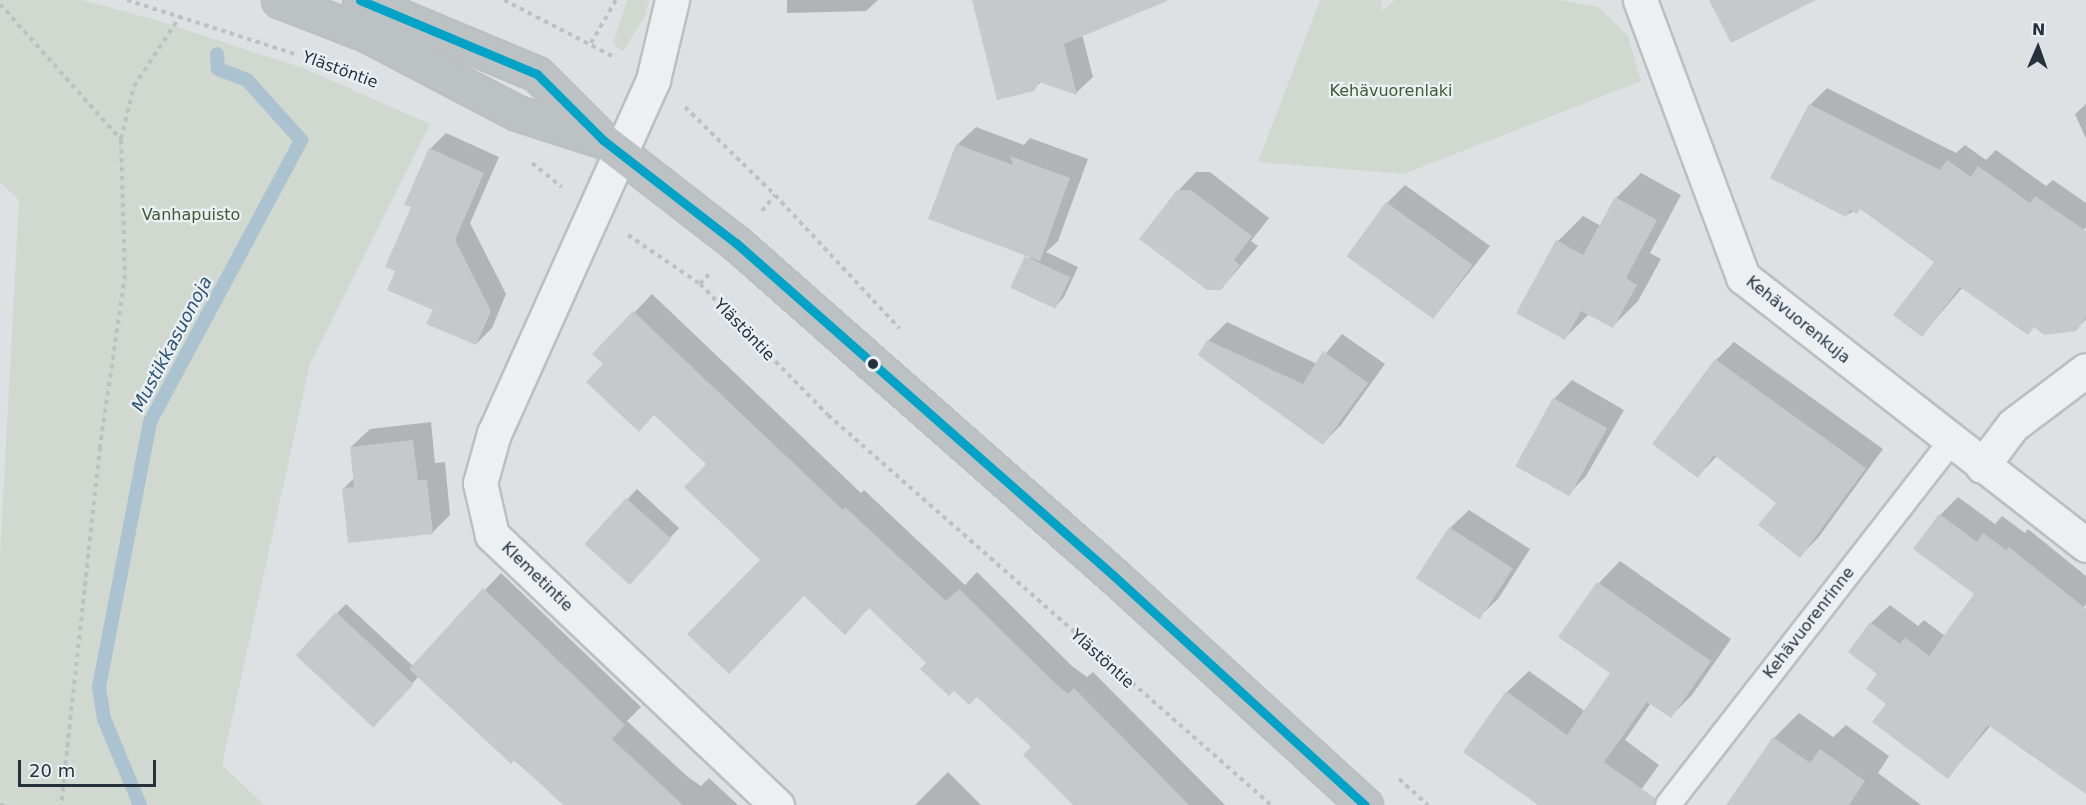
<!DOCTYPE html>
<meta charset="utf-8">
<style>
body{margin:0}
#map{position:relative;width:2086px;height:805px;overflow:hidden;background:#dee1e4;font-family:"DejaVu Sans",sans-serif}
div>[style]{position:absolute}
[style*='--x']{left:calc(var(--x)*1px);top:calc(var(--y)*1px);width:calc(var(--w)*1px);rotate:calc(var(--a)*1deg)}
.green>*{inset:0;background:#d0d8cf}
.shadow>*{inset:0;background:#0003}
.stream>*{height:14px;margin:-7px;padding:0 7px;transform-origin:7px;border-radius:7px;background:#abc2d0}
.building>*{inset:0;background:#c6c9cc;transform-origin:0 0}
.path>*{height:4px;margin-top:-2px;transform-origin:0;background:repeating-linear-gradient(90deg,#bdc1c4 0 4.5px,transparent 0 9px)}
.roads{filter:drop-shadow(2px 0 #bcbfc2) drop-shadow(-2px 0 #bcbfc2) drop-shadow(0 2px #bcbfc2) drop-shadow(0 -2px #bcbfc2)}
.service>*{height:24px;margin:-12px;padding:0 12px;transform-origin:12px;border-radius:12px;background:#edeff1}
.minor>*{height:33px;margin:-16.5px;padding:0 16.5px;transform-origin:16.5px;border-radius:16.5px;background:#edeff1}
.secondary>*{height:33px;margin:-16.5px;padding:0 16.5px;transform-origin:16.5px;border-radius:16.5px;background:#bcc1c4}
.bus-1>*{height:9px;margin:-4.5px;padding:0 4.5px;transform-origin:4.5px;border-radius:4.5px;background:#02a3c7}
.dots>*{width:16px;height:16px;translate:-50% -50%;box-sizing:border-box;border:3px solid #ebf0f4;border-radius:50%}
span{translate:-50% -50%;white-space:nowrap;text-align:center;line-height:1.15;-webkit-text-stroke:4.5px #ebf0f4;paint-order:stroke}
.street-label{font-size:16px;color:#25313d}
.park-label{font-size:16px;color:#3f5932}
.water-label{font-size:18px;color:#2f5671;font-style:italic}
.north{position:absolute;left:2008px;top:18px;width:60px;height:60px;-webkit-text-stroke:4px #ebf0f4;paint-order:stroke;rotate:2deg;font-size:16px;font-weight:700;line-height:24px;text-align:center;color:#25313d}
.north::after{content:'';display:block;margin:auto;width:21px;height:27px;background:#25313d;clip-path:polygon(50% 0,100% 100%,50% 72%,0 100%)}
.scale{position:absolute;left:18px;top:760px;width:138px;height:27px;box-sizing:border-box;border:3px solid #25313d;border-top:0;padding-left:8px;font-size:18px;line-height:21px;white-space:nowrap;color:#25313d;-webkit-text-stroke:4px #ebf0f4;paint-order:stroke}
</style>
<div id="map">
<div class="green">
<div style="clip-path:polygon(0 0,82px 0,156px 20px,303px 68px,430px 124px,310px 364px,222px 765px,264px 805px,0 805px,0 556px,19px 200px,0 182px)"></div>
<div style="clip-path:polygon(627px 0,649px 0,646px 14px,623px 51px,613px 44px)"></div>
<div style="clip-path:polygon(1320px 0,1381px 0,1382px 11px,1395px 0,1560px 0,1598px 7px,1628px 36px,1641px 81px,1404px 174px,1258px 162px)"></div>
</div>
<div class="shadow">
<div style="clip-path:polygon(787px 0,878px 0,866px 11px,787px 13px)"></div>
<div style="clip-path:polygon(974px 0,1144px 0,1082px 34px,1093px 77px,1076px 93px,1042px 81px,1033px 89px)"></div>
<div style="clip-path:polygon(1827px 88px,1956px 153px,1965px 145px,1986px 160px,1996px 150px,2046px 186px,2053px 180px,2086px 203px,2086px 227px,2076px 240px,2086px 247px,2086px 319px,2076px 330px,1963px 287px,1922px 335px,1936px 262px,1861px 208px,1846px 215px,1810px 105px)"></div>
<div style="clip-path:polygon(2086px 104px,2086px 139px,2075px 114px)"></div>
<div style="clip-path:polygon(976px 127px,1024px 145px,1030px 138px,1088px 159px,1058px 241px,1046px 252px,1078px 267px,1064px 297px,1055px 307px,1028px 254px,957px 145px)"></div>
<div style="clip-path:polygon(446px 133px,499px 157px,470px 223px,506px 294px,492px 328px,476px 344px,435px 309px,397px 270px,430px 149px)"></div>
<div style="clip-path:polygon(1196px 172px,1210px 172px,1269px 218px,1251px 241px,1258px 246px,1221px 289px,1178px 191px)"></div>
<div style="clip-path:polygon(1641px 173px,1681px 195px,1650px 253px,1661px 259px,1638px 301px,1613px 326px,1590px 313px,1565px 338px,1558px 241px,1583px 216px,1601px 226px,1616px 198px)"></div>
<div style="clip-path:polygon(1405px 185px,1490px 246px,1434px 317px,1387px 203px)"></div>
<div style="clip-path:polygon(652px 294px,861px 493px,864px 490px,965px 585px,977px 572px,1072px 666px,1087px 677px,1093px 672px,1225px 805px,1098px 805px,977px 695px,928px 663px,870px 607px,862px 615px,804px 594px,762px 559px,708px 464px,595px 354px)"></div>
<div style="clip-path:polygon(1227px 322px,1317px 364px,1342px 334px,1385px 364px,1341px 425px,1323px 443px,1208px 341px)"></div>
<div style="clip-path:polygon(1734px 342px,1883px 449px,1818px 538px,1800px 556px,1778px 502px,1717px 456px,1698px 476px,1716px 360px)"></div>
<div style="clip-path:polygon(1572px 380px,1624px 410px,1586px 476px,1568px 495px,1554px 399px)"></div>
<div style="clip-path:polygon(431px 422px,435px 463px,445px 462px,450px 515px,432px 533px,344px 488px,354px 478px,351px 447px,370px 429px)"></div>
<div style="clip-path:polygon(637px 489px,679px 528px,637px 574px,586px 543px)"></div>
<div style="clip-path:polygon(1958px 497px,1995px 524px,2002px 516px,2025px 533px,2028px 529px,2086px 576px,2086px 604px,2080px 613px,2086px 617px,2086px 789px,1991px 725px,1948px 777px,1889px 704px,1871px 623px,1890px 605px,1918px 626px,1924px 620px,1945px 636px,1976px 594px,1940px 515px)"></div>
<div style="clip-path:polygon(1469px 510px,1530px 549px,1498px 599px,1479px 617px,1450px 528px)"></div>
<div style="clip-path:polygon(1620px 561px,1731px 639px,1692px 695px,1671px 716px,1651px 703px,1625px 740px,1659px 765px,1630px 805px,1541px 805px,1507px 692px,1529px 671px,1586px 712px,1612px 673px,1560px 636px,1599px 583px)"></div>
<div style="clip-path:polygon(501px 573px,641px 707px,627px 721px,688px 777px,701px 786px,709px 778px,738px 805px,565px 805px,419px 676px,383px 716px,337px 613px,346px 604px,413px 666px)"></div>
<div style="clip-path:polygon(1799px 713px,1833px 737px,1846px 725px,1889px 756px,1878px 773px,1921px 805px,1745px 805px,1774px 738px)"></div>
<div style="clip-path:polygon(948px 772px,981px 805px,915px 805px)"></div>
</div>
<div class="stream">
<div style="--x:140;--y:805;--w:93;--a:-112.7"></div>
<div style="--x:104;--y:719;--w:32;--a:-99"></div>
<div style="--x:99;--y:687;--w:270;--a:-79.1"></div>
<div style="--x:150;--y:422;--w:320;--a:-61.8"></div>
<div style="--x:301;--y:140;--w:81;--a:-132"></div>
<div style="--x:247;--y:80;--w:31;--a:-159"></div>
<div style="--x:218;--y:69;--w:15;--a:-94"></div>
</div>
<div class="building">
<div style="clip-path:polygon(972px 0,1167px 0,1167px 1px,1064px 44px,1077px 95px,1039px 82px,1034px 91px,997px 100px)"></div>
<div style="clip-path:polygon(1709px 0,1816px 0,1731px 43px)"></div>
<div style="clip-path:polygon(1809px 104px,1940px 170px,1947px 160px,1971px 177px,1978px 166px,2030px 203px,2035px 196px,2086px 231px,2086px 317px,2076px 331px,2044px 335px,2034px 327px,2028px 335px,1960px 287px,1922px 337px,1893px 315px,1934px 262px,1860px 209px,1857px 214px,1850px 210px,1846px 217px,1770px 178px)"></div>
<div style="clip-path:polygon(956px 144px,1013px 165px,1010px 156px,1070px 178px,1040px 261px,928px 219px)"></div>
<div style="clip-path:polygon(429px 148px,484px 173px,455px 240px,491px 311px,476px 345px,426px 324px,433px 310px,387px 290px,395px 271px,385px 267px,411px 207px,404px 205px)"></div>
<div style="clip-path:polygon(1177px 190px,1191px 190px,1252px 236px,1234px 260px,1240px 265px,1221px 290px,1207px 290px,1139px 239px)"></div>
<div style="clip-path:polygon(1615px 197px,1657px 220px,1626px 278px,1637px 285px,1613px 328px,1581px 311px,1565px 340px,1516px 313px,1556px 240px,1583px 255px)"></div>
<div style="left:1386px;top:202px;width:107px;height:67px;rotate:36deg"></div>
<div style="left:1025px;top:256px;width:50px;height:35px;rotate:25deg"></div>
<div style="clip-path:polygon(633px 311px,843px 510px,845px 507px,946px 601px,959px 589px,1055px 683px,1068px 694px,1074px 688px,1189px 805px,1073px 805px,1023px 755px,1031px 747px,977px 697px,969px 705px,954px 691px,949px 696px,920px 669px,926px 663px,869px 608px,845px 635px,804px 596px,729px 674px,687px 634px,760px 560px,684px 487px,706px 464px,654px 415px,639px 432px,586px 382px,603px 364px,592px 354px)"></div>
<div style="clip-path:polygon(1207px 340px,1303px 384px,1323px 351px,1368px 383px,1323px 445px,1198px 355px)"></div>
<div style="clip-path:polygon(1715px 359px,1866px 468px,1800px 558px,1758px 525px,1776px 503px,1714px 455px,1698px 478px,1652px 444px)"></div>
<div style="left:1553px;top:398px;width:62px;height:78px;rotate:29deg"></div>
<div style="clip-path:polygon(413px 440px,418px 480px,427px 480px,433px 534px,348px 543px,342px 488px,354px 487px,350px 447px)"></div>
<div style="left:626px;top:498px;width:61px;height:62px;rotate:42deg"></div>
<div style="clip-path:polygon(1939px 514px,1977px 542px,1983px 533px,2006px 550px,2009px 547px,2086px 609px,2086px 794px,1988px 725px,1948px 779px,1872px 722px,1886px 704px,1866px 689px,1877px 674px,1848px 652px,1870px 622px,1900px 644px,1905px 637px,1929px 656px,1974px 594px,1913px 549px)"></div>
<div style="left:1449px;top:527px;width:76px;height:61px;rotate:33deg"></div>
<div style="clip-path:polygon(1597px 582px,1711px 661px,1671px 718px,1647px 702px,1604px 762px,1656px 799px,1654px 805px,1538px 805px,1463px 752px,1506px 691px,1567px 735px,1610px 673px,1558px 637px)"></div>
<div style="clip-path:polygon(483px 588px,625px 725px,612px 739px,683px 805px,563px 805px,515px 760px,511px 764px,409px 669px)"></div>
<div style="left:336px;top:612px;width:106px;height:59px;rotate:43deg"></div>
<div style="clip-path:polygon(1773px 737px,1810px 763px,1820px 749px,1865px 781px,1849px 805px,1726px 805px)"></div>
</div>
<div class="path">
<div style="--x:127;--y:0;--w:176;--a:17.8"></div>
<div style="--x:504;--y:0;--w:126;--a:27.4"></div>
<div style="--x:0;--y:4;--w:182;--a:48.3"></div>
<div style="--x:121;--y:140;--w:135;--a:88.3"></div>
<div style="--x:125;--y:275;--w:174;--a:98.3"></div>
<div style="--x:100;--y:447;--w:360;--a:96.2"></div>
<div style="--x:591;--y:43;--w:50;--a:-59.8"></div>
<div style="--x:685;--y:107;--w:126;--a:44.4"></div>
<div style="--x:775;--y:195;--w:182;--a:47"></div>
<div style="--x:121;--y:139;--w:55;--a:-76.2"></div>
<div style="--x:134;--y:86;--w:85;--a:-56.5"></div>
<div style="--x:532;--y:163;--w:38;--a:39"></div>
<div style="--x:762;--y:211;--w:21;--a:-51"></div>
<div style="--x:628;--y:235;--w:87;--a:34.2"></div>
<div style="--x:700;--y:284;--w:183;--a:45.7"></div>
<div style="--x:828;--y:415;--w:590;--a:41.36"></div>
<div style="--x:700;--y:284;--w:13;--a:-48"></div>
<div style="--x:1399;--y:779;--w:39;--a:42"></div>
<div style="--x:0;--y:805;--w:8;--a:0"></div>
</div>
<div class="roads">
<div class="service">
<div style="--x:1668;--y:805;--w:461;--a:-52.1"></div>
</div>
<div class="minor">
<div style="--x:672;--y:0;--w:82;--a:103.4"></div>
<div style="--x:653;--y:80;--w:387;--a:114.2"></div>
<div style="--x:494;--y:433;--w:52;--a:105.6"></div>
<div style="--x:480;--y:483;--w:53;--a:77"></div>
<div style="--x:492;--y:535;--w:393;--a:43.5"></div>
<div style="--x:1640;--y:0;--w:296;--a:69.6"></div>
<div style="--x:1743;--y:277;--w:435;--a:38"></div>
<div style="--x:1982;--y:466;--w:51;--a:-52.9"></div>
<div style="--x:2013;--y:425;--w:91;--a:-37"></div>
</div>
<div class="secondary">
<div style="--x:279;--y:0;--w:93;--a:21.3"></div>
<div style="--x:366;--y:34;--w:170;--a:27.6"></div>
<div style="--x:517;--y:113;--w:85;--a:17.8"></div>
<div style="--x:360;--y:0;--w:192;--a:22.7"></div>
<div style="--x:537;--y:74;--w:93;--a:45"></div>
<div style="--x:603;--y:140;--w:168;--a:37.8"></div>
<div style="--x:736;--y:243;--w:504;--a:41.38"></div>
<div style="--x:1114;--y:576;--w:340;--a:42.4"></div>
</div>
</div>
<div class="bus-1">
<div style="--x:360;--y:0;--w:192;--a:22.7"></div>
<div style="--x:537;--y:74;--w:93;--a:45"></div>
<div style="--x:603;--y:140;--w:168;--a:37.8"></div>
<div style="--x:736;--y:243;--w:504;--a:41.38"></div>
<div style="--x:1114;--y:576;--w:340;--a:42.4"></div>
</div>
<div class="dots">
<div style="left:873px;top:364px;background:#25313d"></div>
</div>
<div class="street-label">
<span style="left:340px;top:70px;rotate:20deg">Ylästöntie</span>
<span style="left:1798px;top:320px;rotate:39deg">Kehävuorenkuja</span>
<span style="left:744px;top:330px;rotate:46deg">Ylästöntie</span>
<span style="left:537px;top:577px;rotate:44deg">Klemetintie</span>
<span style="left:1809px;top:623px;rotate:-52deg">Kehävuorenrinne</span>
<span style="left:1102px;top:659px;rotate:42deg">Ylästöntie</span>
</div>
<div class="park-label">
<span style="left:1391px;top:91px">Kehävuorenlaki</span>
<span style="left:191px;top:215px">Vanhapuisto</span>
</div>
<div class="water-label">
<span style="left:172px;top:344px;rotate:-62deg">Mustikkasuonoja</span>
</div>
<div class="north">N</div>
<div class="scale">20 m</div>
</div>
